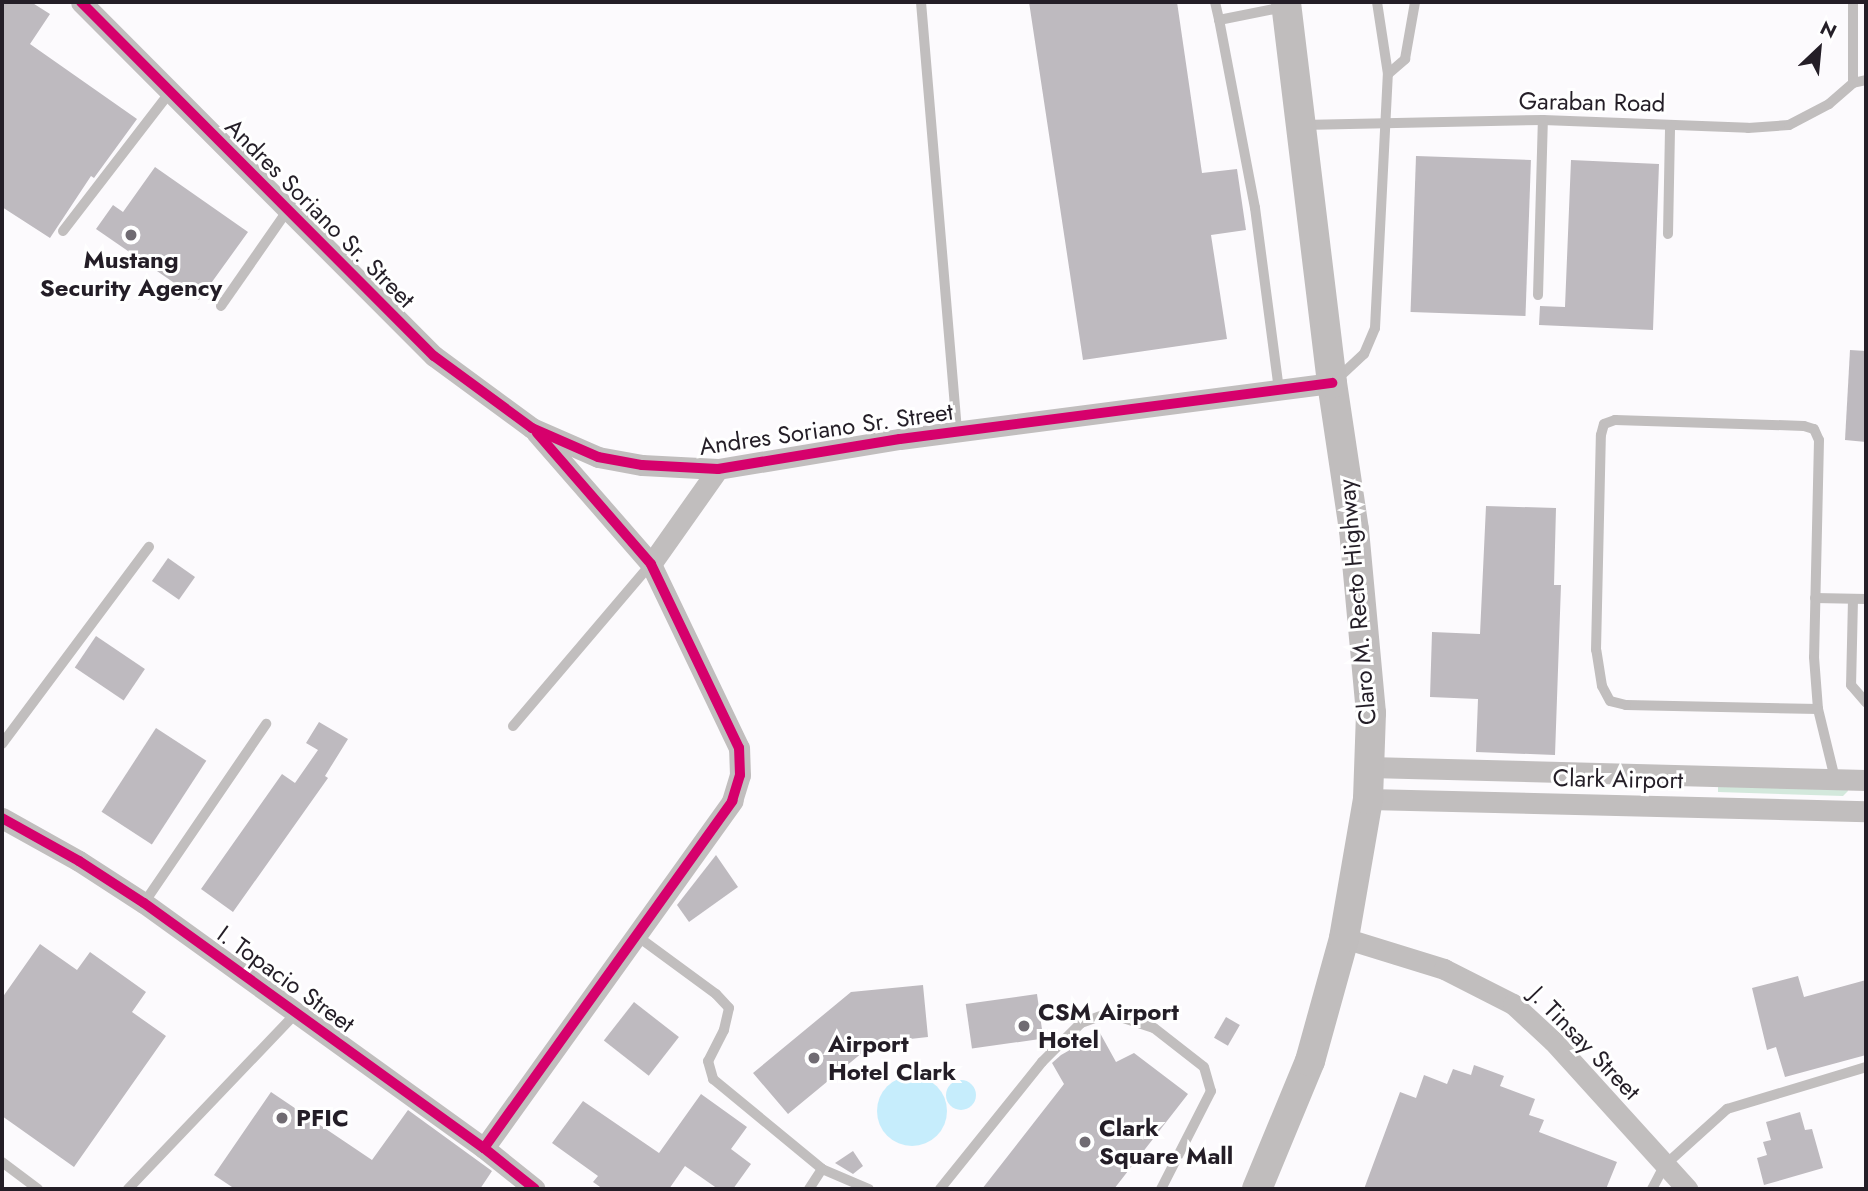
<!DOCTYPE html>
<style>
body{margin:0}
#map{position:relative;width:1868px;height:1191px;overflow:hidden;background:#fcfafd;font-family:Jost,sans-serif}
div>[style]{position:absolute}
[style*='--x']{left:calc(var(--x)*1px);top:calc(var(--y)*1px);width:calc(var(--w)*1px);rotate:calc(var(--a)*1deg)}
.green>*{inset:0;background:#d3e8dc}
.water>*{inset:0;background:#c6edfc}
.round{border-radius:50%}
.building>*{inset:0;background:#bebabf;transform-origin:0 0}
.service>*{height:10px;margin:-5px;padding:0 5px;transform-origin:5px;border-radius:5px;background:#c1bebe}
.minor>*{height:21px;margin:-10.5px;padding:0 10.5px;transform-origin:10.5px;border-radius:10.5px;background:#c1bebe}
.secondary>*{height:30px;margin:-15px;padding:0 15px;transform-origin:15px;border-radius:15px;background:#c0bdbd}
.cycleway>*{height:10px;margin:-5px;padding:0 5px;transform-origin:5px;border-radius:5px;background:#d6006c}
.dots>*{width:19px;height:19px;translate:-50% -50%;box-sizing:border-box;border:4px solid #fff;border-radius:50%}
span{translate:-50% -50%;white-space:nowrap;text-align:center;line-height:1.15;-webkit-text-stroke:6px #fff;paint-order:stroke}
.street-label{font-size:24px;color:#241e27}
.poi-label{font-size:24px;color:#241e27;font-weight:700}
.left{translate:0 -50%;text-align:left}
.frame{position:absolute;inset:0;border:4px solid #241e27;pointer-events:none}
.north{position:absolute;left:1784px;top:14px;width:70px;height:70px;-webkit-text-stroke:5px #fff;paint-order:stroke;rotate:26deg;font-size:19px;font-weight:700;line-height:28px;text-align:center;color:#241e27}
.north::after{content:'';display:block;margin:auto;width:24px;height:32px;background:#241e27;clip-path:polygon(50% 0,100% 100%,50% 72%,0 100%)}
</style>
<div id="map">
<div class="green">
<div style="clip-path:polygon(1718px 784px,1847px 788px,1848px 791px,1843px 796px,1718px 792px)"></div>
</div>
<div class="water">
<div class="round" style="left:877px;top:1076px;width:70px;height:70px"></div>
<div class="round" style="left:946px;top:1080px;width:30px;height:30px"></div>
</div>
<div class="building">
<div style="clip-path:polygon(2px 2px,31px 2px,50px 14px,30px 44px,137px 119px,94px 178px,91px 176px,50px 238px,2px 207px)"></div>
<div style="clip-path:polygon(1029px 2px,1177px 2px,1202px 173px,1237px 169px,1246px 230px,1211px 235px,1227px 339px,1083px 360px)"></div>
<div style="left:1416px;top:156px;width:115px;height:156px;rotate:2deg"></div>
<div style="clip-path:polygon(1571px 160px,1659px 164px,1653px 330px,1539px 325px,1540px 306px,1565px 307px)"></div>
<div style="clip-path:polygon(155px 167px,248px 232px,199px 300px,96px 229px,113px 205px,123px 212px)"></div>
<div style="clip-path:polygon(1850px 350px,1866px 351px,1866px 442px,1845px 440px)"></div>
<div style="clip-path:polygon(1486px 506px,1556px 508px,1554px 585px,1561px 585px,1555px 755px,1476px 752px,1478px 699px,1430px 697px,1432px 632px,1480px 634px)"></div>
<div style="left:168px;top:558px;width:33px;height:28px;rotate:35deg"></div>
<div style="left:96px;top:636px;width:59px;height:38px;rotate:34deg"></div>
<div style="clip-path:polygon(319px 722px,348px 739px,325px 776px,328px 778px,233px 912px,201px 889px,282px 774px,295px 783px,318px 750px,306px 743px)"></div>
<div style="left:156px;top:728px;width:60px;height:100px;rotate:33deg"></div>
<div style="clip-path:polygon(716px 855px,738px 887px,689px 922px,677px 905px)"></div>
<div style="clip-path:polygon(40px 944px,77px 970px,90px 952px,146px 992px,132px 1012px,166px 1036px,74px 1167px,2px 1116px,2px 998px)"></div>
<div style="clip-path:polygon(1798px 976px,1804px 997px,1866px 980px,1866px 1055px,1785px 1077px,1776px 1047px,1767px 1050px,1752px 988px)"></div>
<div style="clip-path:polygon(923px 985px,928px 1037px,874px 1043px,788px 1114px,753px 1073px,851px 992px)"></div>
<div style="left:1037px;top:994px;width:45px;height:72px;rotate:82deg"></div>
<div style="left:634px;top:1002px;width:57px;height:49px;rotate:38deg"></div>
<div style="left:1226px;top:1017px;width:16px;height:24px;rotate:30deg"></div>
<div style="clip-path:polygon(1100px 1033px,1116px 1062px,1134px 1053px,1188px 1094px,1114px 1189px,982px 1189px,1064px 1084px,1052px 1063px,1061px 1055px)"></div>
<div style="clip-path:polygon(1474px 1065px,1504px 1076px,1500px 1086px,1535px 1099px,1529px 1115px,1544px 1120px,1539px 1132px,1617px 1162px,1606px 1189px,1364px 1189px,1400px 1092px,1416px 1098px,1424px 1075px,1447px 1084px,1453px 1069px,1471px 1075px)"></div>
<div style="clip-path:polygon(271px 1092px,372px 1160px,408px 1110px,492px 1171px,480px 1189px,235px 1189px,214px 1175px)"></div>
<div style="clip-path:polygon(701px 1094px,747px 1127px,731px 1149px,751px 1164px,733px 1189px,718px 1189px,685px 1166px,669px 1189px,603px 1189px,593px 1182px,598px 1176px,552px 1143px,583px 1101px,659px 1153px)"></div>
<div style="clip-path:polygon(1800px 1112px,1805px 1130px,1812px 1129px,1823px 1168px,1764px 1185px,1757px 1158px,1767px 1155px,1763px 1142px,1771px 1140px,1766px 1122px)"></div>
<div style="clip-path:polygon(853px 1151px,863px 1166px,853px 1174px,835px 1163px)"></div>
</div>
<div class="service">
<div style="--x:921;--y:2;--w:433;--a:85.2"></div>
<div style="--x:1215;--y:2;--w:18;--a:77"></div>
<div style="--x:1388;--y:74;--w:23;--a:-41"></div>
<div style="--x:1405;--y:59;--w:58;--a:-80"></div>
<div style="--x:1853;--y:83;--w:81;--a:-90"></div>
<div style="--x:1302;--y:125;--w:241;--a:-1.2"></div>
<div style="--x:1543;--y:120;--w:205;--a:2.2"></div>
<div style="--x:1748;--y:128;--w:41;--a:-4.2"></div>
<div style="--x:1789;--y:125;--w:45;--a:-27.7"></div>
<div style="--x:1829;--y:104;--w:32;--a:-41"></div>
<div style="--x:1853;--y:83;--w:13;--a:-13"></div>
<div style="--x:63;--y:231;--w:175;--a:-52.4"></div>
<div style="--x:1668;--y:234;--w:109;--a:-88.9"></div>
<div style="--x:1538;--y:295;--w:175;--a:-88.4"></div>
<div style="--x:221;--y:306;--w:116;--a:-55.2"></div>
<div style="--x:1337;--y:379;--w:37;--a:-43"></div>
<div style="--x:1364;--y:354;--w:28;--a:-67"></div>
<div style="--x:1375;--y:328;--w:254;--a:-87.1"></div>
<div style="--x:1388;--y:74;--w:73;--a:-98.7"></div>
<div style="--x:1279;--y:390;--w:184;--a:-97.5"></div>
<div style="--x:1255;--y:208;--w:191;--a:-100.8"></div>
<div style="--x:1219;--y:20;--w:66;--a:-11.3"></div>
<div style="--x:1815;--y:598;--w:51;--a:1.1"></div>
<div style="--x:1853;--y:599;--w:86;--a:91.3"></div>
<div style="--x:1851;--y:685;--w:23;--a:49"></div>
<div style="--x:1818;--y:709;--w:192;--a:-178.8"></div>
<div style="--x:1626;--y:705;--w:16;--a:-166"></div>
<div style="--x:1610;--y:701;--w:17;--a:-118"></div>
<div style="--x:1602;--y:686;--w:36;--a:-99"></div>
<div style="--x:1596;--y:650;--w:215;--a:-88.7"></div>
<div style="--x:1601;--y:435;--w:11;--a:-75"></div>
<div style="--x:1604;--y:424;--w:12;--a:-20"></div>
<div style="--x:1615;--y:420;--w:189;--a:1.8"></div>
<div style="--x:1804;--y:426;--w:10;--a:17"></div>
<div style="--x:1814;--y:429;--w:12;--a:66"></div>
<div style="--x:1819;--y:440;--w:217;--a:91.3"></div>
<div style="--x:1814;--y:657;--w:52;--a:85.6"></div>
<div style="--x:1818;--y:709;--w:72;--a:76.3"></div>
<div style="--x:513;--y:726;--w:213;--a:-49.6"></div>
<div style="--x:2;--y:744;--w:246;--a:-53.3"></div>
<div style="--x:144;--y:903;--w:217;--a:-55.7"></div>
<div style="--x:637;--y:936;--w:98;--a:36.3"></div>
<div style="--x:716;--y:994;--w:19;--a:47"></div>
<div style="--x:729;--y:1008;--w:23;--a:103"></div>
<div style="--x:724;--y:1030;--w:35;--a:117"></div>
<div style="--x:708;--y:1061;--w:19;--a:74"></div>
<div style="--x:713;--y:1079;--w:141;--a:39.5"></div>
<div style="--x:2;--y:1162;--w:45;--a:36.9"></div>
<div style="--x:128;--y:1189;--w:243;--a:-46.3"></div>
<div style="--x:809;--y:1189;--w:24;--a:-57"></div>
<div style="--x:822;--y:1169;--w:51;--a:23.1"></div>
<div style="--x:940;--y:1189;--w:163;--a:-51.2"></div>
<div style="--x:1042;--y:1062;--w:55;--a:-45"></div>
<div style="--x:1081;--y:1023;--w:29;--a:-20"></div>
<div style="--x:1108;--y:1013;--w:48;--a:18.1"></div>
<div style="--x:1154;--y:1028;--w:63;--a:38"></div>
<div style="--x:1204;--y:1067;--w:25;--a:74"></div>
<div style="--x:1211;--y:1091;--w:110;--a:117"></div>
<div style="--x:1652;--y:1189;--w:27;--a:-62"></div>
<div style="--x:1665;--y:1165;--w:84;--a:-42.1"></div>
<div style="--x:1727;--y:1109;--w:145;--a:-16.8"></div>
</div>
<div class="minor">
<div style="--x:81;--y:2;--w:500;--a:45.1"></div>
<div style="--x:434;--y:356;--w:122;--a:36.3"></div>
<div style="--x:532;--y:428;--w:72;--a:23.7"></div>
<div style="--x:598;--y:457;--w:45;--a:10.3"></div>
<div style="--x:642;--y:465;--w:76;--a:3"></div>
<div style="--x:718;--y:469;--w:184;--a:-9.4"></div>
<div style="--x:900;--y:439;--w:436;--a:-7.4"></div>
<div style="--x:651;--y:564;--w:116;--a:-54.8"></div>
<div style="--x:1369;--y:767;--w:497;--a:1.5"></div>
<div style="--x:1368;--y:799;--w:498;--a:1.4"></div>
<div style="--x:2;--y:818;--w:88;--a:29.2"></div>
<div style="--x:79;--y:861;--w:77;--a:32.9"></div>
<div style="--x:144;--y:903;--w:419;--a:35.8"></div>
<div style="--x:484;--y:1148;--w:65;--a:38.8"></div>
<div style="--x:1344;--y:938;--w:105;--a:17.2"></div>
<div style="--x:1444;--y:969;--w:77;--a:26.9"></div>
<div style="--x:1513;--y:1004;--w:54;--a:42.8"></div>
<div style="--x:1553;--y:1041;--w:200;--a:47.8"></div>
<div style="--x:484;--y:1148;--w:427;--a:-54.4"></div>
<div style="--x:732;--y:801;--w:27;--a:-73"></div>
<div style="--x:740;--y:775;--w:27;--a:-92"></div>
<div style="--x:739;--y:748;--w:204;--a:-115.6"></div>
<div style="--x:651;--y:564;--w:175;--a:-131.1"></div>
</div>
<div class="secondary">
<div style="--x:1257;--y:1189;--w:139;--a:-67.5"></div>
<div style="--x:1310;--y:1061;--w:128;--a:-74.5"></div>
<div style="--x:1344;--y:938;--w:141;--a:-80.2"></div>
<div style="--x:1368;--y:799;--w:86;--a:-88"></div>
<div style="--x:1371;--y:713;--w:184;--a:-95.3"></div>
<div style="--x:1354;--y:530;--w:149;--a:-98.5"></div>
<div style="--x:1332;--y:383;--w:384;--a:-96.9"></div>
</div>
<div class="cycleway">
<div style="--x:81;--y:2;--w:500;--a:45.1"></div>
<div style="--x:434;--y:356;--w:122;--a:36.3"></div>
<div style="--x:532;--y:428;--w:72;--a:23.7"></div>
<div style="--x:598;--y:457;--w:45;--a:10.3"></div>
<div style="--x:642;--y:465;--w:76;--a:3"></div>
<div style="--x:718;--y:469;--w:184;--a:-9.4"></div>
<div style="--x:900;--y:439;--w:436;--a:-7.4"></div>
<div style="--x:2;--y:818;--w:88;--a:29.2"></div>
<div style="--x:79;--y:861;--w:77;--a:32.9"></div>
<div style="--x:144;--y:903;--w:419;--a:35.8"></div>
<div style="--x:484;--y:1148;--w:65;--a:38.8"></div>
<div style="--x:484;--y:1148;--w:427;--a:-54.4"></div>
<div style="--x:732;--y:801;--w:27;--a:-73"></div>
<div style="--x:740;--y:775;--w:27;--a:-92"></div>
<div style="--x:739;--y:748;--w:204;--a:-115.6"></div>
<div style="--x:651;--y:564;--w:174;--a:-131"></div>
</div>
<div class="dots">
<div style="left:131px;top:235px;background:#706b72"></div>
<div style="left:1024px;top:1026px;background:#706b72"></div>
<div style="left:814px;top:1058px;background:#706b72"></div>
<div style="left:282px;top:1118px;background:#706b72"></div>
<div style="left:1085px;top:1142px;background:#706b72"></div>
</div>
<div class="street-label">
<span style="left:1592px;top:102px;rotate:1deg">Garaban Road</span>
<span style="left:320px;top:213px;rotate:45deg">Andres Soriano Sr. Street</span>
<span style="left:826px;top:429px;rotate:-8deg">Andres Soriano Sr. Street</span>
<span style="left:1357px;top:602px;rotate:-95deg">Claro M. Recto Highway</span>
<span style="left:1618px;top:779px;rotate:1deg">Clark Airport</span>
<span style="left:286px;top:979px;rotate:36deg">I. Topacio Street</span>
<span style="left:1585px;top:1043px;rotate:46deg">J. Tinsay Street</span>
</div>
<div class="poi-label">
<span style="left:131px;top:274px">Mustang<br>Security Agency</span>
<span class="left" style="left:1038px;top:1026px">CSM Airport<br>Hotel</span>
<span class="left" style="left:828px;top:1058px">Airport<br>Hotel Clark</span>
<span class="left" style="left:296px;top:1118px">PFIC</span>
<span class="left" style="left:1099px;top:1142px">Clark<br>Square Mall</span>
</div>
<div class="frame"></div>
<div class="north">N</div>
</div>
